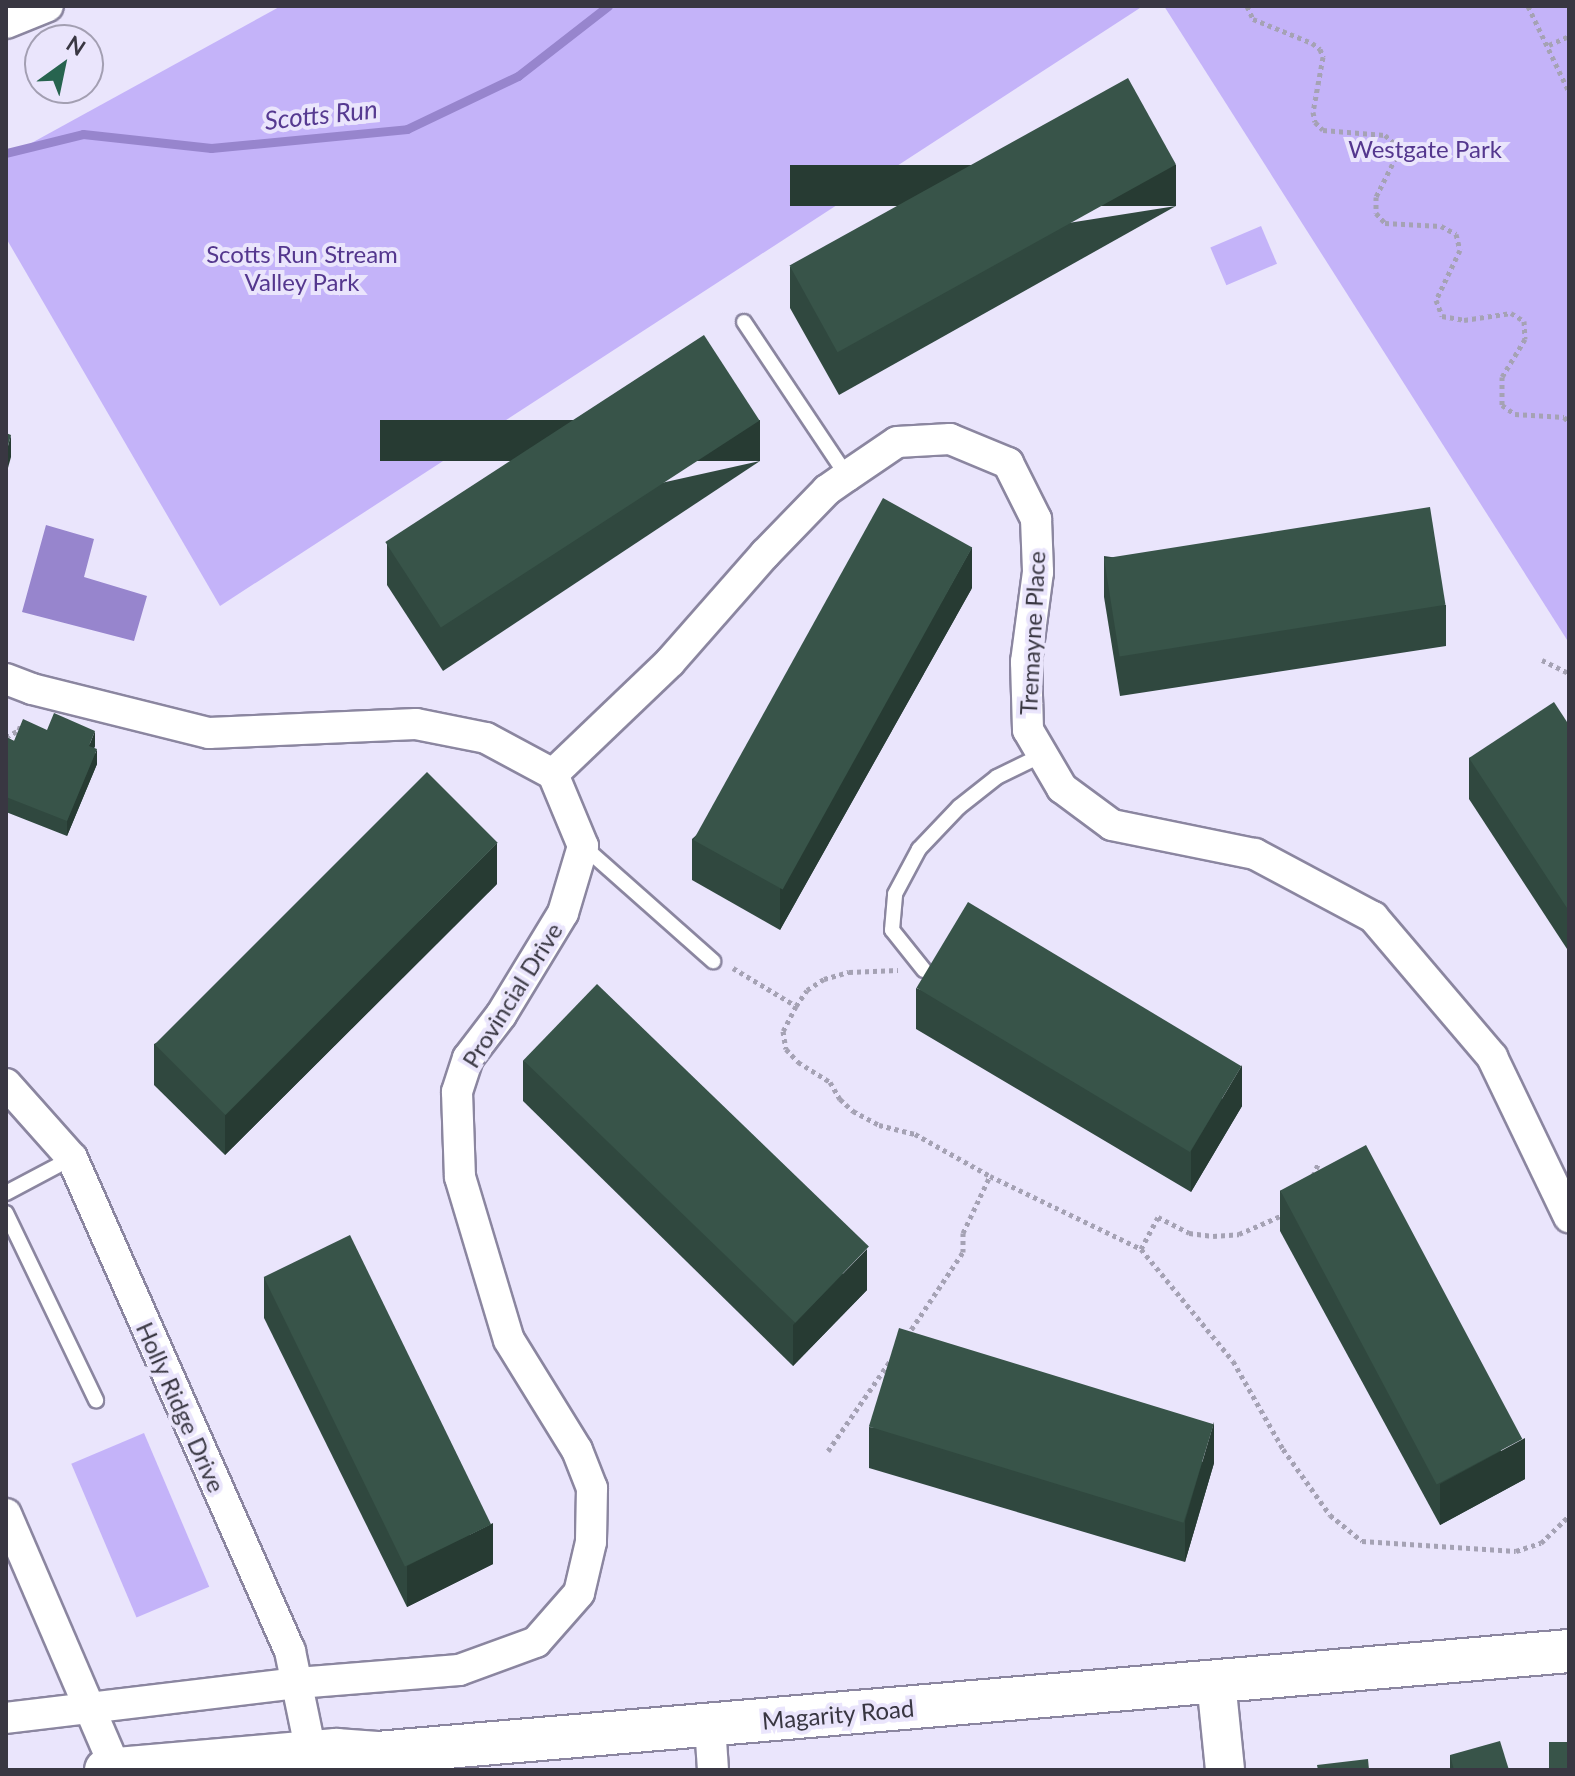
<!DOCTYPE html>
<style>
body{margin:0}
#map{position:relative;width:1575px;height:1776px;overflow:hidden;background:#eae5fc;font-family:Lato,sans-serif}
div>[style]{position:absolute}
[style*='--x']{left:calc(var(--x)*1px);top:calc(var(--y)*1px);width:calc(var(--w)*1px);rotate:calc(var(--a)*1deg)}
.green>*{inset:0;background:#c4b3f9;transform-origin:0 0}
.water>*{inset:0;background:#9785cd}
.stream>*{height:9px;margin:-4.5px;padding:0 4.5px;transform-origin:4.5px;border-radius:4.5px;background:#9785cd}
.path>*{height:5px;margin-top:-2.5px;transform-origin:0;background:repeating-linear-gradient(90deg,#a5a2b4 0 4px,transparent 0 8px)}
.roads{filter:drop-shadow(2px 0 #8b86a0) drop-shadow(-2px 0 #8b86a0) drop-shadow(0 2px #8b86a0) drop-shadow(0 -2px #8b86a0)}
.service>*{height:14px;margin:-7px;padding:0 7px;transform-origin:7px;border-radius:7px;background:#fff}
.minor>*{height:30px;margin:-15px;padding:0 15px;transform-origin:15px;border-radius:15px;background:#fff}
.tertiary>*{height:38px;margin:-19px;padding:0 19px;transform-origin:19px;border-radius:19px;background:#fff}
.secondary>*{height:42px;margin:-21px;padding:0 21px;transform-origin:21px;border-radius:21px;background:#fff}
.wall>*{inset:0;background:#30483f}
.shaded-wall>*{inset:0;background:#273b33;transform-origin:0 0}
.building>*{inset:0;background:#385449;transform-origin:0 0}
span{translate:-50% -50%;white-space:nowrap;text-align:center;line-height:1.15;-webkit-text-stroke:8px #eae5fc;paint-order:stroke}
.park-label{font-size:24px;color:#54378e}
.street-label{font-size:24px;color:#393742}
.water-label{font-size:26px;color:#563a91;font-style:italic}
.frame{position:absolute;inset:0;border:8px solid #393742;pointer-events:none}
.north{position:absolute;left:24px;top:24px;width:80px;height:80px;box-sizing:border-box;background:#eae5fc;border:2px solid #a39fb2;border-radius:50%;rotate:33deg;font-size:22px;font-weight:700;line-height:32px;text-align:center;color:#393742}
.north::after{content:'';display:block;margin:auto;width:28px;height:36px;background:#27644f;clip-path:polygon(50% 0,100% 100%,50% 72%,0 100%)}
</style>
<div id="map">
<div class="green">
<div style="clip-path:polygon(281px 6px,1143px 6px,220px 606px,6px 238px,6px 157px)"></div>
<div style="clip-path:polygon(1164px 6px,1569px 6px,1569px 643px)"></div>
<div style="left:1261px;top:226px;width:41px;height:55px;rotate:67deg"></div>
<div style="left:144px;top:1433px;width:167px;height:79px;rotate:67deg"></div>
</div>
<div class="water">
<div style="clip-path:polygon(46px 525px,94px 539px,84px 577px,147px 596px,134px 641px,22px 612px)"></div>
</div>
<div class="stream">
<div style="--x:6;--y:153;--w:79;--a:-13.9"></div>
<div style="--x:83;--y:134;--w:129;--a:6.2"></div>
<div style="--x:211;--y:148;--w:197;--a:-5.5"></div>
<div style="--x:407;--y:129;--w:123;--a:-25.5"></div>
<div style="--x:518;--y:76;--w:114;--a:-37.9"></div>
</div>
<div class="path">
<div style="--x:1247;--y:6;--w:14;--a:65"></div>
<div style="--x:1253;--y:19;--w:64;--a:22.1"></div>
<div style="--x:1312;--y:43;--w:10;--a:37"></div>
<div style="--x:1320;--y:49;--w:9;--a:69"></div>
<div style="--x:1323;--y:57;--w:56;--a:100.3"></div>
<div style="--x:1313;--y:112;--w:10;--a:79"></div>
<div style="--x:1315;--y:122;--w:11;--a:45"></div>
<div style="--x:1323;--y:130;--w:62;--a:4.6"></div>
<div style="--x:1385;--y:135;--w:13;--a:42"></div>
<div style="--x:1395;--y:144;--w:13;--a:86"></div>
<div style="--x:1396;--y:157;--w:45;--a:116.6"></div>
<div style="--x:1376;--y:197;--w:16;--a:90"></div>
<div style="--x:1376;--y:213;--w:13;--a:48"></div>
<div style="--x:1385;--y:223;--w:56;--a:3.1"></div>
<div style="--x:1441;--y:226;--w:17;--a:28"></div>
<div style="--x:1456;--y:234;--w:16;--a:76"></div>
<div style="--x:1460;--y:250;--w:55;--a:115.6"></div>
<div style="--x:1436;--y:300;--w:17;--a:69"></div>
<div style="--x:1442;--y:316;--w:22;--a:10"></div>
<div style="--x:1464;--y:320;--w:48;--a:-8.5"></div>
<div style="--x:1511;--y:313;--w:15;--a:32"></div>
<div style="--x:1524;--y:321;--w:18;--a:87"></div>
<div style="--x:1525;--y:339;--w:44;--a:121.2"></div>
<div style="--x:1502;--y:377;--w:28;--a:90"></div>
<div style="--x:1502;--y:405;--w:16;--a:35"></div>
<div style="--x:1515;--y:414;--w:49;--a:3.5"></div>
<div style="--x:1564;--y:417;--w:7;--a:45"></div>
<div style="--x:1528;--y:6;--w:95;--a:64.5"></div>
<div style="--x:1549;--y:45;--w:22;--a:-24"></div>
<div style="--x:1542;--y:660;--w:30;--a:26"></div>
<div style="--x:6;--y:737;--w:15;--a:-28"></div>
<div style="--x:19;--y:730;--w:6;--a:-72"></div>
<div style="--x:733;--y:968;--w:74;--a:31.1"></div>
<div style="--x:796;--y:1006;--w:28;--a:117"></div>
<div style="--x:783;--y:1031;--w:18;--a:81"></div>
<div style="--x:786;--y:1049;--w:18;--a:47"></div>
<div style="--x:798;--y:1062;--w:38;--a:32"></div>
<div style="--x:830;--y:1082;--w:20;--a:60"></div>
<div style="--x:840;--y:1099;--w:18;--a:43"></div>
<div style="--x:853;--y:1111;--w:30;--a:28"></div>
<div style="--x:879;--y:1125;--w:37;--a:14"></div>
<div style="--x:915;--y:1134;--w:86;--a:29.2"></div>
<div style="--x:990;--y:1176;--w:168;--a:25.8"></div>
<div style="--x:1141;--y:1249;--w:145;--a:50.6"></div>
<div style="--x:1233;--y:1361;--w:101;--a:60.4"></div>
<div style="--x:1283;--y:1449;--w:81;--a:54.5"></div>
<div style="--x:1330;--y:1515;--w:41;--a:39.1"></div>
<div style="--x:1362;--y:1541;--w:154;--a:3.7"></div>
<div style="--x:1516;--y:1551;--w:26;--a:-18"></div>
<div style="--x:1541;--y:1543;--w:39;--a:-44"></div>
<div style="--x:796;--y:1006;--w:19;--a:-55"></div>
<div style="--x:807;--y:990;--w:20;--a:-33"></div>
<div style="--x:824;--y:979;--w:26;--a:-16"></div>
<div style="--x:849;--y:972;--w:49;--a:-2.3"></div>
<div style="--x:1313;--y:1176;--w:13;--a:-67"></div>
<div style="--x:1141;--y:1249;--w:36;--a:-62"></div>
<div style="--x:1158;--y:1217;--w:35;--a:27"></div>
<div style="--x:1189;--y:1233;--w:24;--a:7"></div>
<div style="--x:1213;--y:1236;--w:26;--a:-4"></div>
<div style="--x:1239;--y:1234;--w:50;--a:-23.5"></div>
<div style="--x:907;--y:1336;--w:101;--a:-56.3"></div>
<div style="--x:963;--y:1252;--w:19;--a:-90"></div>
<div style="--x:963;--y:1233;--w:63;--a:-64.7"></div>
<div style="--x:828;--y:1451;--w:109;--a:-55.4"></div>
</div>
<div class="roads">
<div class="service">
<div style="--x:744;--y:322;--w:185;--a:56.2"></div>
<div style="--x:583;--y:846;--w:174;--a:41.5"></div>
<div style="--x:924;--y:970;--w:51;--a:-128.7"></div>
<div style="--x:892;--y:930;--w:36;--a:-85"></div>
<div style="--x:895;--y:894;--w:51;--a:-61.9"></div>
<div style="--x:919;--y:849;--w:58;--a:-46.4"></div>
<div style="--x:959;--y:807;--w:48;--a:-38.3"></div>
<div style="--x:997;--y:777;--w:50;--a:-26.1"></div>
<div style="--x:6;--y:1193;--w:75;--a:-27.9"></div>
<div style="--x:6;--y:1213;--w:208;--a:64.3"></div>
</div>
<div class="minor">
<div style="--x:6;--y:23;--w:45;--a:-22"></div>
<div style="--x:6;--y:679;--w:28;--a:21"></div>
<div style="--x:32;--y:689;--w:182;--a:14"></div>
<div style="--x:209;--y:733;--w:207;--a:-2.5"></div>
<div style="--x:416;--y:724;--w:71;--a:11.3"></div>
<div style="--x:486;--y:738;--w:76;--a:28.2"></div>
<div style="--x:553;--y:774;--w:78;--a:67.4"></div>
<div style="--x:583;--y:846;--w:70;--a:106.6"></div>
<div style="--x:563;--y:913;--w:119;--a:121.3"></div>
<div style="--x:501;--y:1015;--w:54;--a:127.5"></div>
<div style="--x:468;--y:1058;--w:36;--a:108"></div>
<div style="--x:457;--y:1092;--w:85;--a:88"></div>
<div style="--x:460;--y:1177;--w:170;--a:73.3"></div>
<div style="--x:509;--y:1340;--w:129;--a:58.3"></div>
<div style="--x:577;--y:1450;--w:41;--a:68.5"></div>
<div style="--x:592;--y:1488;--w:54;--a:91.1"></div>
<div style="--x:591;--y:1542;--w:52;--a:103.2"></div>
<div style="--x:579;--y:1593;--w:65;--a:131.3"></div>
<div style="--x:536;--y:1642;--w:82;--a:160"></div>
<div style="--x:459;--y:1670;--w:162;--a:175.4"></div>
<div style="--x:298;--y:1683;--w:294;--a:173.2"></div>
<div style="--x:553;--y:774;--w:162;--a:-43.7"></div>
<div style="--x:670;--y:662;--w:144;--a:-48.7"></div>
<div style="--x:765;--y:554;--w:89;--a:-45.9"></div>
<div style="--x:827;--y:490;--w:24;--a:-35"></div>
<div style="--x:847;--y:476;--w:60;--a:-34.2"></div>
<div style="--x:897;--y:442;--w:53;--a:-3.2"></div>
<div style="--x:950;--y:439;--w:63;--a:22.5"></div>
<div style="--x:1008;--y:463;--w:63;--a:63.4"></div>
<div style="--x:1036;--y:519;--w:53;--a:87.8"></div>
<div style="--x:1038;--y:572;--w:91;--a:97.6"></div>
<div style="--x:1026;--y:662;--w:68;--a:88.3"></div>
<div style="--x:1028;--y:730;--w:67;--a:59.6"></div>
<div style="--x:1062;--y:788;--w:62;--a:36.5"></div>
<div style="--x:1112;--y:825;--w:146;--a:11.5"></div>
<div style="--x:1255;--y:854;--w:134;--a:28.1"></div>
<div style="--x:1373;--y:917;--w:184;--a:49.6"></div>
<div style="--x:1492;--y:1057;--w:178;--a:64.3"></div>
<div style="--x:6;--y:1084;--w:99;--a:48.3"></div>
<div style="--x:72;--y:1158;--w:539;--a:66.15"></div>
<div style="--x:290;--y:1651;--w:103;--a:78.3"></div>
<div style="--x:6;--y:1514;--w:278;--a:66.7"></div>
<div style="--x:710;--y:1725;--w:45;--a:86.2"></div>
</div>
<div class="tertiary">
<div style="--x:1216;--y:1681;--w:89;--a:84.2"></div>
</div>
<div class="secondary">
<div style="--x:106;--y:1770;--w:231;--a:-5"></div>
<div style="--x:336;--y:1750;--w:41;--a:4.2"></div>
<div style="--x:377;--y:1753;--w:1196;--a:-4.89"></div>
</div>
</div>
<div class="wall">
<div style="clip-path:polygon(1176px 206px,839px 395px,790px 308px,790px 267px)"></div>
<div style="clip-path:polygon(760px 461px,443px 671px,387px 585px,387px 544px)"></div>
<div style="clip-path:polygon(1104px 556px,1446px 605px,1446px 646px,1120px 696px,1104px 597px)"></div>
<div style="clip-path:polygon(972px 588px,780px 930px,692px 880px,692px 839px)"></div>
<div style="clip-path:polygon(1569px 725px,1569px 952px,1469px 799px,1469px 758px)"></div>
<div style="clip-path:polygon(47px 730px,95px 746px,94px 748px,97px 764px,67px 836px,6px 812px,6px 737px,14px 741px)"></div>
<div style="clip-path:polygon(497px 884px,225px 1155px,154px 1085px,154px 1044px)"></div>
<div style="clip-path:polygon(916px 988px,1242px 1106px,1191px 1192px,916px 1029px)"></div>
<div style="clip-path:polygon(523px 1060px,867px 1290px,793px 1366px,523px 1101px)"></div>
<div style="clip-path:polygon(1280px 1190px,1525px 1479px,1440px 1525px,1280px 1231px)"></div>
<div style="clip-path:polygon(264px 1277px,493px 1564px,407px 1607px,264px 1318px)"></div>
<div style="clip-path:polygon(869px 1427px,1214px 1463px,1185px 1562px,869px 1468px)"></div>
<div style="clip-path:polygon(1450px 1755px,1509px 1770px,1450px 1770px)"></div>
</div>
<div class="shaded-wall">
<div style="left:1176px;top:165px;width:41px;height:386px;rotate:90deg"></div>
<div style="left:760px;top:420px;width:41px;height:380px;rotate:90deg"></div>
<div style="clip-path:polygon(11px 435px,11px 457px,6px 475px,6px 453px)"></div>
<div style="clip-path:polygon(972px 547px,972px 588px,780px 930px,780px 889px)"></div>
<div style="clip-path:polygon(95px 731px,95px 746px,89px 760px,89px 746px)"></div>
<div style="clip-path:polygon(97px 749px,97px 764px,67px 836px,67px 821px)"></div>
<div style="clip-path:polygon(497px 843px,497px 884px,225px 1155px,225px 1114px)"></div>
<div style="clip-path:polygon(1242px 1065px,1242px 1106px,1191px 1192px,1191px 1151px)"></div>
<div style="clip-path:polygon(867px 1249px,867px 1290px,793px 1366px,793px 1325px)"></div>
<div style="clip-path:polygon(1214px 1422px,1214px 1463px,1185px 1562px,1185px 1521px)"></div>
<div style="clip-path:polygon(1525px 1438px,1525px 1479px,1440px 1525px,1440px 1484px)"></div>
<div style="clip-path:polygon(493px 1523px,493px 1564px,407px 1607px,407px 1566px)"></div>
</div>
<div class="building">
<div style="left:1128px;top:78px;width:99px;height:387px;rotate:61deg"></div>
<div style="left:704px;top:335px;width:102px;height:380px;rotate:57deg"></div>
<div style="clip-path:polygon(6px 433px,11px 435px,6px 453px)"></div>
<div style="left:883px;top:498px;width:102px;height:391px;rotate:29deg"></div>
<div style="left:1430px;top:507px;width:99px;height:330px;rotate:81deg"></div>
<div style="clip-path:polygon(1554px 702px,1569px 725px,1569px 911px,1469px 758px)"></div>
<div style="clip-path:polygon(54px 713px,95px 731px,89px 746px,97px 749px,67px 821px,6px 797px,6px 737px,14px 741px,23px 719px,47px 730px)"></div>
<div style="left:427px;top:772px;width:100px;height:385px;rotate:45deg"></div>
<div style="left:968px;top:902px;width:319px;height:100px;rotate:31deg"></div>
<div style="left:597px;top:984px;width:378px;height:106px;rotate:44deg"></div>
<div style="left:1366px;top:1145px;width:333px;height:97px;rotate:62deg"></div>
<div style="left:350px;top:1235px;width:322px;height:96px;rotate:64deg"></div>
<div style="left:899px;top:1328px;width:329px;height:103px;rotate:17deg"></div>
<div style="clip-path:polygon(1500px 1741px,1509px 1770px,1454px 1770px,1450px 1755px)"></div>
<div style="left:1569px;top:1742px;width:28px;height:20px;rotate:90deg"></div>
<div style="clip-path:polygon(1368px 1759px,1369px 1770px,1318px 1770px,1317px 1765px)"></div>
</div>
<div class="park-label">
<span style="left:1425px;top:149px">Westgate Park</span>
<span style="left:302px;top:268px">Scotts Run Stream<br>Valley Park</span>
</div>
<div class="street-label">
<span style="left:1032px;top:633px;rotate:-87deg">Tremayne Place</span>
<span style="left:512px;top:995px;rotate:-58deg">Provincial Drive</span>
<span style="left:181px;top:1407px;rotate:66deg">Holly Ridge Drive</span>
<span style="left:838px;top:1714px;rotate:-5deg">Magarity Road</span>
</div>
<div class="water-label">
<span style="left:321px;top:115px;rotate:-6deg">Scotts Run</span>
</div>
<div class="frame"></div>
<div class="north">N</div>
</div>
